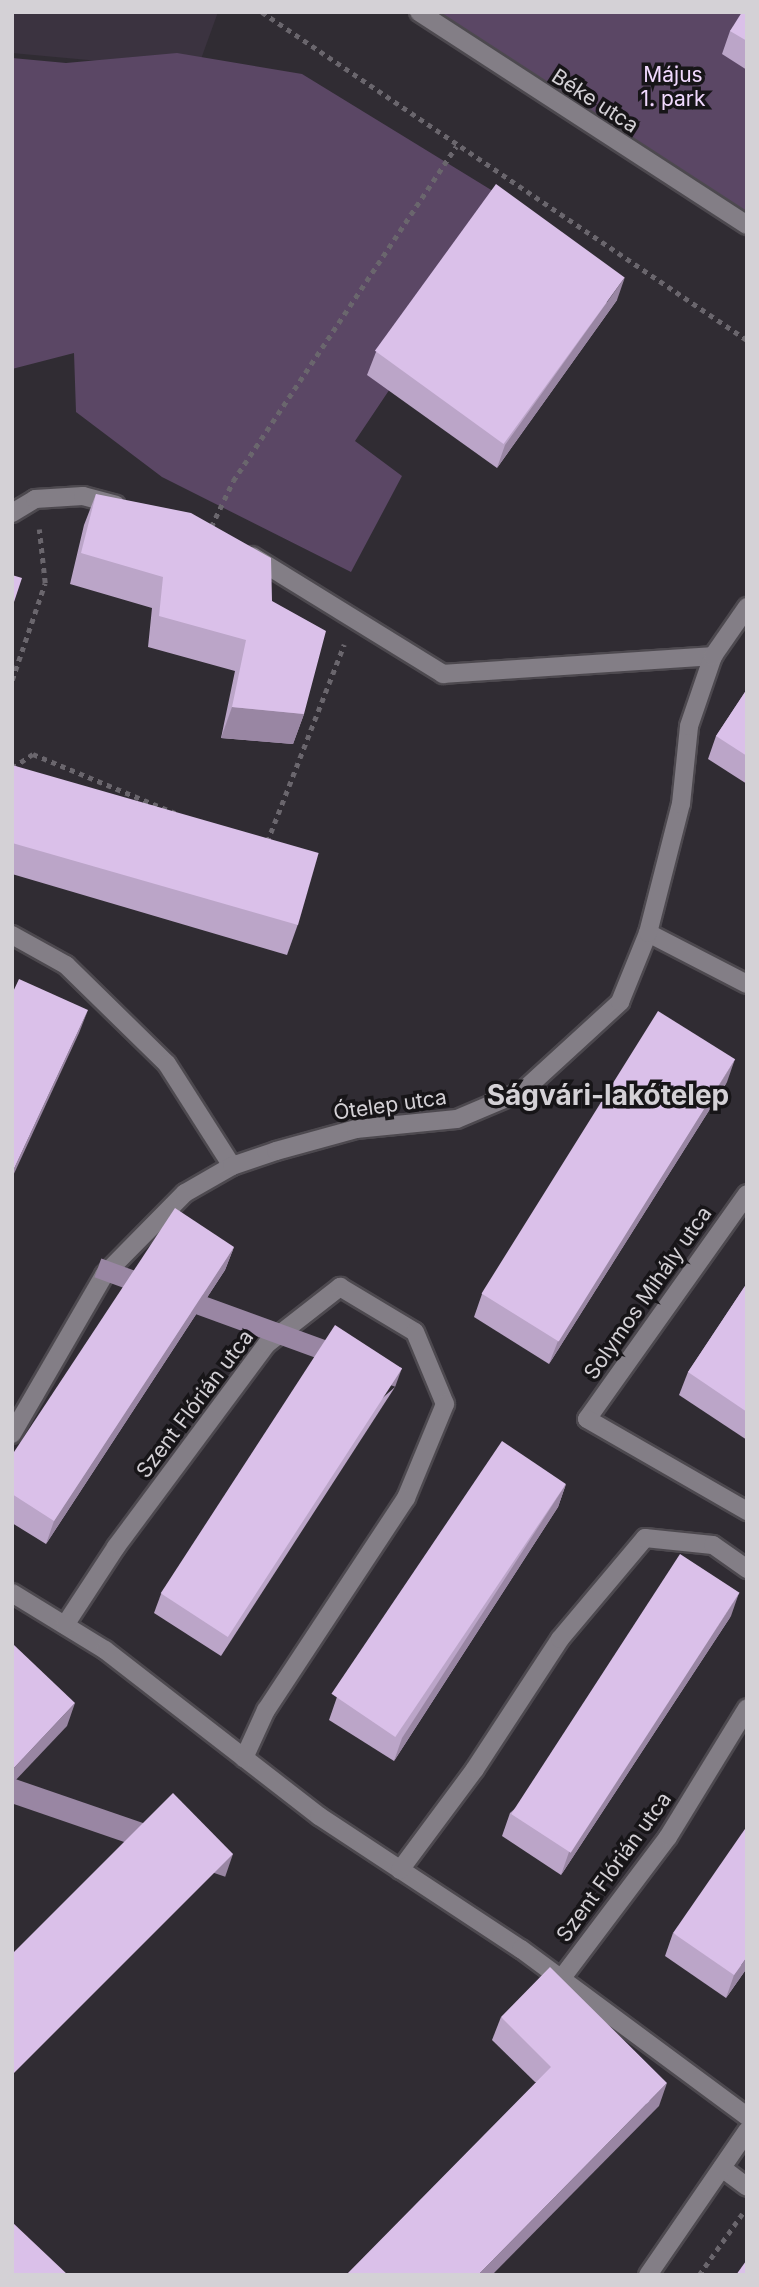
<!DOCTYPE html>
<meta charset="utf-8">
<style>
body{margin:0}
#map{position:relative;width:759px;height:2287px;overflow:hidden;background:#302c33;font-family:Inter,sans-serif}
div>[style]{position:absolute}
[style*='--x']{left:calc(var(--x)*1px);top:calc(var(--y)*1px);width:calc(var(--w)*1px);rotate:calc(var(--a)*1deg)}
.built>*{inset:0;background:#3b3340}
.green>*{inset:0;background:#5b4765}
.path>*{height:4.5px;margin-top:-2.25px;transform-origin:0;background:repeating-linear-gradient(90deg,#6a666d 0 5px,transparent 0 10px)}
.roads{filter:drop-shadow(2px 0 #4d494f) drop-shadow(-2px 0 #4d494f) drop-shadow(0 2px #4d494f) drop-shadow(0 -2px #4d494f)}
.minor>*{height:18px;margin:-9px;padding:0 9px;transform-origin:9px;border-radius:9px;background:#837e86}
.wall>*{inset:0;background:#bba5c8}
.shaded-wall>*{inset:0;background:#9986a3;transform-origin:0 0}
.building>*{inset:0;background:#dac0e9;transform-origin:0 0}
span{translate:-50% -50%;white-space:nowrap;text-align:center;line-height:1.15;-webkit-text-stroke:7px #171518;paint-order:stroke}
.park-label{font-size:21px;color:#f1d9fe}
.street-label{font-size:21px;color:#d4d1d6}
.district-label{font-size:28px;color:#d4d1d6;font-weight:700}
.frame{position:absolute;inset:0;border:14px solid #d4d1d6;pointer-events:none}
</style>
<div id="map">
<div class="built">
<div style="clip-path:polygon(12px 12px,218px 12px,197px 70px,12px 53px)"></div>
</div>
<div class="green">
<div style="clip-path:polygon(423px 12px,747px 12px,747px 223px)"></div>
<div style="clip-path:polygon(177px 53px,302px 74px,514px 204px,355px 441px,402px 476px,351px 572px,162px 477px,76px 412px,74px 353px,12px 369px,12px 58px,66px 63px)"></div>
</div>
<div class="path">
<div style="--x:262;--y:12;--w:585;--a:34.07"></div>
<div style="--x:211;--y:527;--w:51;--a:-64.4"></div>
<div style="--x:233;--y:481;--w:402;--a:-56.3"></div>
<div style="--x:12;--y:680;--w:102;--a:-71.2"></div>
<div style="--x:45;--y:583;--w:54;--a:-96.3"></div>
<div style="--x:12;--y:768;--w:25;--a:-34"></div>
<div style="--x:33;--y:754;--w:154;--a:22.6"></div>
<div style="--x:267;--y:842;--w:212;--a:-68.7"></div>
<div style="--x:699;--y:2275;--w:75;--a:-54.8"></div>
</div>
<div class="roads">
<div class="minor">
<div style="--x:419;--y:12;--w:391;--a:33"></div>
<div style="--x:12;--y:513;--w:27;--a:-31"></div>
<div style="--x:35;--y:499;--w:48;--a:-3.6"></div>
<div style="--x:83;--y:496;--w:34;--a:15"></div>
<div style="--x:252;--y:556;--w:225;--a:31.7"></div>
<div style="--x:443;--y:674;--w:271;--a:-3.8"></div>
<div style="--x:648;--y:933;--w:111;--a:27.3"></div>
<div style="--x:12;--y:935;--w:62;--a:29.1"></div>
<div style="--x:66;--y:965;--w:141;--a:44.4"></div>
<div style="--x:167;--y:1064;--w:121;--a:57.5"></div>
<div style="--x:747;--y:1194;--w:276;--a:125.4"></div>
<div style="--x:587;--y:1419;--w:185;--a:29.9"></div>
<div style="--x:12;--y:1434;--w:184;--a:-59.9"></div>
<div style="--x:104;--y:1275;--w:115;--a:-45.4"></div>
<div style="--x:185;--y:1193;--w:54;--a:-29.9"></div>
<div style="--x:232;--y:1166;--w:46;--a:-18.8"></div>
<div style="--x:276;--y:1151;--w:83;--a:-15.4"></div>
<div style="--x:356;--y:1129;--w:101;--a:-5.7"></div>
<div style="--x:457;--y:1119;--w:72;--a:-23"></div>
<div style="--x:523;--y:1091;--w:132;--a:-42.5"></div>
<div style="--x:620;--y:1002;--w:74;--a:-67.9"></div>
<div style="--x:648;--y:933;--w:133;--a:-75.7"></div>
<div style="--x:681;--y:804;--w:78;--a:-84.1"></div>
<div style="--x:689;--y:726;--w:74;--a:-71.1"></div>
<div style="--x:713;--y:656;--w:60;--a:-55.2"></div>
<div style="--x:12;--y:1593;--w:109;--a:31.5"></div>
<div style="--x:105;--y:1650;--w:271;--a:37.8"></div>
<div style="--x:319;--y:1816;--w:242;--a:33.4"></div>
<div style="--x:521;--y:1949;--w:281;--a:36.5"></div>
<div style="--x:65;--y:1625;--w:93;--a:-56.8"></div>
<div style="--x:116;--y:1547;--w:253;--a:-53.4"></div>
<div style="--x:267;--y:1344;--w:93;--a:-38"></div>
<div style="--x:340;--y:1287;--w:87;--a:31"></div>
<div style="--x:415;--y:1332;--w:78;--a:67.4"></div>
<div style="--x:445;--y:1404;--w:102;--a:112.5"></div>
<div style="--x:406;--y:1498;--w:254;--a:123.4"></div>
<div style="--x:266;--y:1710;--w:53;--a:114.6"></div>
<div style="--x:400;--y:1870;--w:126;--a:-53.4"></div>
<div style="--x:475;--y:1769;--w:155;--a:-56.8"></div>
<div style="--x:560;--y:1639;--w:132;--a:-49.9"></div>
<div style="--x:645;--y:1538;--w:68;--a:5.9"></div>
<div style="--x:713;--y:1545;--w:42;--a:35.2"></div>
<div style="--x:561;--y:1979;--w:178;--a:-53"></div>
<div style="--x:668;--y:1837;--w:151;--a:-58.5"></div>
<div style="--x:722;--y:2168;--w:31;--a:37"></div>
<div style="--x:648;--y:2275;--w:175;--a:-55.5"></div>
</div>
</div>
<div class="wall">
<div style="clip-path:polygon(747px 12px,747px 70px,722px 54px,730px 31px)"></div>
<div style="clip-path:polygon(617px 300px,497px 468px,367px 375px,376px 352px)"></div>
<div style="clip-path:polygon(96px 494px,272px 601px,304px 714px,293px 744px,221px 738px,235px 671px,148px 647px,152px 608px,70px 584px,84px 525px)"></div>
<div style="clip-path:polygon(747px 689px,747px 784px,708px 759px,716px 736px)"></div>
<div style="clip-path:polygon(12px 765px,298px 924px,287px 955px,12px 874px)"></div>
<div style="clip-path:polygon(727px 1082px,549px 1364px,474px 1317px,482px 1294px)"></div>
<div style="clip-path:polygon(234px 1247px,225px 1270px,46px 1544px,12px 1523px,12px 1455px)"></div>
<div style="clip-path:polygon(747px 1283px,747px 1440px,679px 1395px,688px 1372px)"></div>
<div style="clip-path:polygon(395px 1387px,221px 1656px,154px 1613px,161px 1594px)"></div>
<div style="clip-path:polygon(566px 1484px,558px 1507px,394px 1761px,329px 1720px,337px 1697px)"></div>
<div style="clip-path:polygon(731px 1616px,561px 1875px,502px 1836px,510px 1813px)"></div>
<div style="clip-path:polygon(673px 1933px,747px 1968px,726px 1998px,665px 1956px)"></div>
<div style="clip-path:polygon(501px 2017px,659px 2106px,535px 2082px,492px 2040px)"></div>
</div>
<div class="shaded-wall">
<div style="clip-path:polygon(625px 277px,617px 300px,497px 468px,505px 445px)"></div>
<div style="clip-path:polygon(232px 707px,304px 714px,293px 744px,221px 738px)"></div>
<div style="clip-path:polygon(88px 1010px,79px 1033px,12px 1178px,12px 1173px)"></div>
<div style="clip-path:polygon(735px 1059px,727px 1082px,549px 1364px,558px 1341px)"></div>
<div style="clip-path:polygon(234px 1247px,225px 1270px,46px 1544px,54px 1521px)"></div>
<div style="left:402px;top:1368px;width:20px;height:320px;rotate:110deg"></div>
<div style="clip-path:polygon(566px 1484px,558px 1507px,394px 1761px,402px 1738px)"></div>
<div style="clip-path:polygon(739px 1593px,731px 1616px,561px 1875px,569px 1852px)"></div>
<div style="clip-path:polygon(75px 1703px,67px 1726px,12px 1784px,12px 1770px)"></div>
<div style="left:233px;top:1854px;width:24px;height:313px;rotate:109deg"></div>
<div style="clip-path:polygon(747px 1957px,747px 1968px,726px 1998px,734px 1975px)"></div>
<div style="clip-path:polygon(667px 2083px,659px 2106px,492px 2275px,478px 2275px)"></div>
</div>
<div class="building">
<div style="clip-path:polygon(742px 12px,747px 12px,747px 41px,730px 31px)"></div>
<div style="left:496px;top:184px;width:159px;height:206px;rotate:36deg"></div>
<div style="clip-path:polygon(96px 494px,191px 513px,271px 558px,272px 601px,326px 631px,304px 714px,232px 707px,246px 640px,159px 616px,163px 577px,81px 553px)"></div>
<div style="clip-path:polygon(12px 575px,22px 578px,12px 608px)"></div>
<div style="clip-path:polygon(747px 689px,747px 756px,716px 736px)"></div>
<div style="left:12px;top:765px;width:319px;height:75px;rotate:16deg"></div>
<div style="clip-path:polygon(19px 979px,88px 1010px,12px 1173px,12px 994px)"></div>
<div style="left:658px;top:1011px;width:91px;height:333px;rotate:32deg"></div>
<div style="clip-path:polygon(175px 1208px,234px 1247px,54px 1521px,12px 1494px,12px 1455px)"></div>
<div style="clip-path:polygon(747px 1283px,747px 1412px,688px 1372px)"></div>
<div style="left:335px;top:1325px;width:80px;height:320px;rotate:33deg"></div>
<div style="left:502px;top:1441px;width:77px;height:305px;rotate:34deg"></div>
<div style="left:680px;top:1554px;width:71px;height:310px;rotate:33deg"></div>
<div style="clip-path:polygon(14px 1645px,75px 1703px,12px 1770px,12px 1647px)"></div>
<div style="clip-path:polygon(173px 1793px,233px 1854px,12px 2075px,12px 1954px)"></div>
<div style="clip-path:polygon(747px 1826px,747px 1957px,734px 1975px,673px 1933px)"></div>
<div style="clip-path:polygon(550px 1967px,667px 2083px,478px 2275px,346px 2275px,551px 2067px,501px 2017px)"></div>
<div style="clip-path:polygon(12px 2222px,68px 2275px,12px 2275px)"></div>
<div style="clip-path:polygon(746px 2261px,747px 2262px,747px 2275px,736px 2275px)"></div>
</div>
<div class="park-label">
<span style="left:673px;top:87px">Május<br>1. park</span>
</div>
<div class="street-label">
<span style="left:595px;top:101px;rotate:33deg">Béke utca</span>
<span style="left:390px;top:1105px;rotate:-8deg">Ótelep utca</span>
<span style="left:648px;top:1293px;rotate:-55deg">Solymos Mihály utca</span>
<span style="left:195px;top:1404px;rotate:-53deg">Szent Flórián utca</span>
<span style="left:614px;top:1867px;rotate:-54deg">Szent Flórián utca</span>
</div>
<div class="district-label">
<span style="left:608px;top:1095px">Ságvári-lakótelep</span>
</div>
<div class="frame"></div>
</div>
